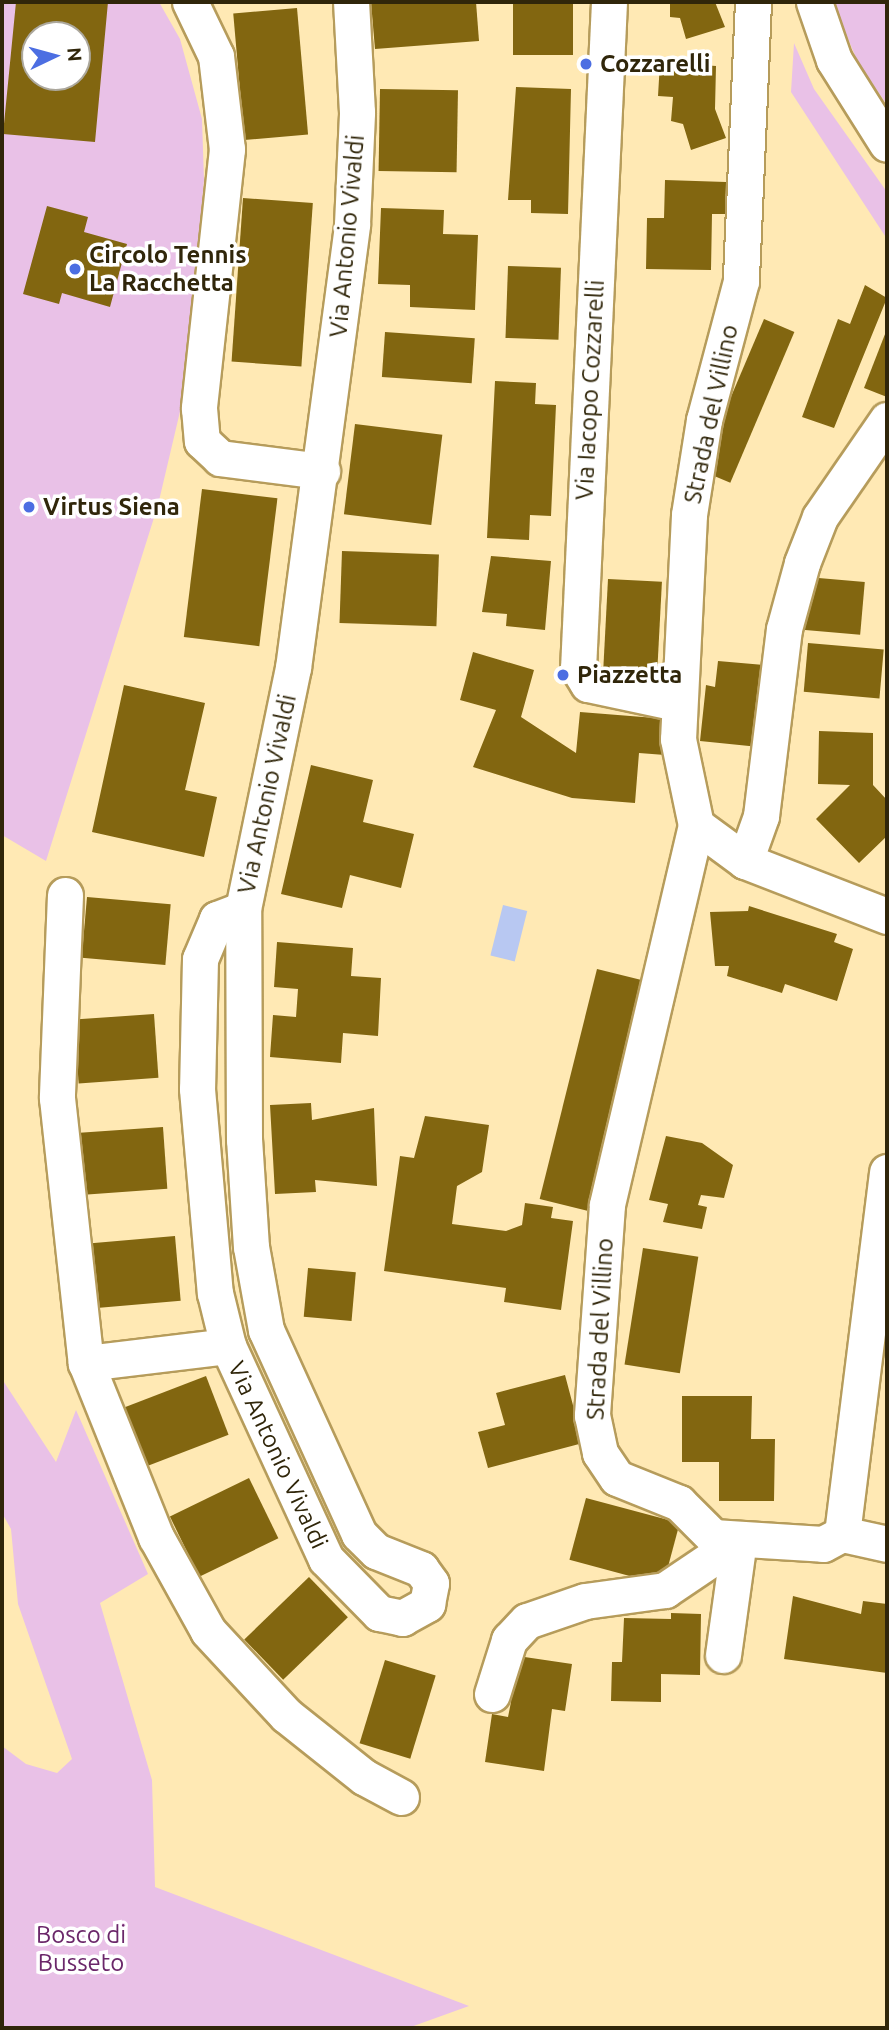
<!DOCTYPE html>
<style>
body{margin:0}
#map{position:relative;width:889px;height:2030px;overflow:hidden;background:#ffe9b4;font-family:Ubuntu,sans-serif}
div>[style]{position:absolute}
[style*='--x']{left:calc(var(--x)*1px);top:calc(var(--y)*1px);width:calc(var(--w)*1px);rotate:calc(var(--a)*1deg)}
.green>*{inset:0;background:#e9c1e7}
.water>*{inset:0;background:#b8c8f2;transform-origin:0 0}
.building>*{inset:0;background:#826610;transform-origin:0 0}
.roads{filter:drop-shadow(2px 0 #b69c5b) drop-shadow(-2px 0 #b69c5b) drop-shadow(0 2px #b69c5b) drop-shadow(0 -2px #b69c5b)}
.minor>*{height:35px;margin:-17.5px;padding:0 17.5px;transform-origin:17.5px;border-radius:17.5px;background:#fff}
.dots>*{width:19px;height:19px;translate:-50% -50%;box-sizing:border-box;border:4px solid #fff;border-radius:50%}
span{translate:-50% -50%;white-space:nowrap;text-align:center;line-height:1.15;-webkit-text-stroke:7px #fff;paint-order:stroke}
.poi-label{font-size:24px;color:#30260a;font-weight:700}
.left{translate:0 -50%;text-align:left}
.street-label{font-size:24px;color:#30260a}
.park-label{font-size:24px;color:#6b276a}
.frame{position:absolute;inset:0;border:4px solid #30260a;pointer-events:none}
.north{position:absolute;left:21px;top:21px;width:70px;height:70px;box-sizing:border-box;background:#fff;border:2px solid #aca89d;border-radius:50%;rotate:85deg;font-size:19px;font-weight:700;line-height:28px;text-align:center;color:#30260a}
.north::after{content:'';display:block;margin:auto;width:24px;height:32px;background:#4c6ee2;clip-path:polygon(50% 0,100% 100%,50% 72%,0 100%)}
</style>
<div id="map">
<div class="green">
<div style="clip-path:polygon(evenodd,2px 2px,159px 2px,180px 39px,202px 119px,204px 180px,186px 386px,158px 505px,46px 861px,2px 835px,2px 2px,35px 35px,77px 35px,77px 77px,35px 77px,35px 35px)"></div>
<div style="clip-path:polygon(833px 2px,887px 2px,887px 105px,858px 63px)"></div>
<div style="clip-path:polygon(794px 43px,814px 89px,887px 192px,887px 239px,791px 92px)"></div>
<div style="clip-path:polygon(2px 1379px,56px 1462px,76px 1410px,148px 1574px,100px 1603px,152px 1780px,155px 1887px,469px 2006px,408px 2028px,2px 2028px,2px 1746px,26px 1764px,57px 1773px,72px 1759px,18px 1604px,11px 1529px,2px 1513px)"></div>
</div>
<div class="water">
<div style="left:503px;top:905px;width:25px;height:52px;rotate:14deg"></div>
</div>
<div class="building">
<div style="clip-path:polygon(evenodd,16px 2px,108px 2px,95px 142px,3px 134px,16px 2px,35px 35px,77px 35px,77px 77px,35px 77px,35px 35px)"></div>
<div style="clip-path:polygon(371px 2px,476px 2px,479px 41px,375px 49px)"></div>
<div style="left:513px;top:2px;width:60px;height:53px"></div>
<div style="clip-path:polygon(670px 2px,715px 2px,725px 27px,686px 39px,680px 18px,670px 17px)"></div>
<div style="left:297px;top:8px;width:127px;height:64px;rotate:85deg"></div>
<div style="clip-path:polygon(660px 62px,716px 66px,715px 109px,726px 138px,691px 150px,683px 124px,671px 121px,673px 97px,658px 96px)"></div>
<div style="clip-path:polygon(516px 87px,571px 89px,568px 214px,531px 213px,531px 200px,508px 200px)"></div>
<div style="left:380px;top:89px;width:78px;height:82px;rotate:1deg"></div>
<div style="clip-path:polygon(665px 180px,726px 182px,725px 214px,712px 214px,711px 270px,646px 269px,647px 218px,664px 218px)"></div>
<div style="left:243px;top:198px;width:70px;height:164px;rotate:4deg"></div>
<div style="clip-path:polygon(47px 206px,88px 217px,84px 232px,127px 244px,110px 307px,62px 293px,59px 304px,23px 294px)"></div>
<div style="clip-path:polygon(381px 208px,444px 210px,443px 234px,478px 235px,475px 310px,410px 307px,410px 285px,378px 284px)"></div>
<div style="left:508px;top:266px;width:53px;height:72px;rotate:2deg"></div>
<div style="clip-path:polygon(865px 285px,887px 298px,834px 428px,802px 417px,838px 319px,850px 324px)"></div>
<div style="left:764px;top:319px;width:33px;height:164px;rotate:23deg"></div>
<div style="clip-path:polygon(887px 329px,887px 397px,864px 388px)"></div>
<div style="left:385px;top:332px;width:90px;height:45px;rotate:4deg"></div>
<div style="clip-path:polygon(495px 381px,536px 383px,535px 404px,556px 405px,551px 516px,530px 515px,529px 540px,487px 538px)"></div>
<div style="left:355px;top:424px;width:88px;height:91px;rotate:7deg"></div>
<div style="left:202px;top:489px;width:76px;height:149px;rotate:7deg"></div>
<div style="left:342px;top:551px;width:97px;height:72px;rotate:2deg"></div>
<div style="clip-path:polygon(491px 556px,551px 561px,545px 630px,506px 626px,507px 614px,482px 612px)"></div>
<div style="left:807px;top:577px;width:58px;height:53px;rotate:5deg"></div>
<div style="left:608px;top:579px;width:54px;height:99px;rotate:3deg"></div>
<div style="left:808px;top:643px;width:76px;height:49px;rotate:5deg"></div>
<div style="clip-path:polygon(473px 652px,534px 670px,521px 717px,576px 753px,580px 712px,668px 719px,665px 755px,639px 753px,635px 803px,572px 798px,473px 767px,496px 710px,460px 700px)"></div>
<div style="clip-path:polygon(718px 661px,775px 666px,759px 747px,700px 741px,706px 685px,715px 687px)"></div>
<div style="clip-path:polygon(124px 685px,205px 703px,185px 790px,217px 797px,204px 857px,92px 832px)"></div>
<div style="clip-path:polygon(819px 731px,873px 733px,873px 785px,887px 800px,887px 836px,859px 863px,816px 819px,850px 785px,818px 784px)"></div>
<div style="clip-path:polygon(311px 765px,373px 780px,363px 822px,414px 834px,401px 888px,350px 875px,342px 908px,281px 894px)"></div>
<div style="left:87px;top:897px;width:84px;height:61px;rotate:5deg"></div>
<div style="clip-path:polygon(749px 906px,837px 934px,834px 942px,853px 949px,837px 1001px,785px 984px,782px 993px,727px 976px,729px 966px,715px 966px,710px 912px,748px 911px)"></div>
<div style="clip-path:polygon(277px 942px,353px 948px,351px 976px,381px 978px,378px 1036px,343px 1033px,341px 1063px,270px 1057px,273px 1015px,296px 1017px,298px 989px,274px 987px)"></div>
<div style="left:597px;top:969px;width:49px;height:237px;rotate:14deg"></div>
<div style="left:154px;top:1014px;width:64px;height:80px;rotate:86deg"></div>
<div style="clip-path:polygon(311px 1103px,312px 1120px,374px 1108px,377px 1186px,315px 1180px,316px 1192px,275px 1194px,270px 1105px)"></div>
<div style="clip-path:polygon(425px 1116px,489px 1125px,482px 1172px,457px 1186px,452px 1224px,506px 1231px,522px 1225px,525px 1203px,553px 1207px,551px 1218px,573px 1221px,561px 1310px,504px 1302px,506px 1288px,384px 1271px,400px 1156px,414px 1158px)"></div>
<div style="left:163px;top:1127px;width:62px;height:87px;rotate:86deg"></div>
<div style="clip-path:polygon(666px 1136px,702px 1143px,733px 1165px,724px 1198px,701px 1195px,698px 1205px,707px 1207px,702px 1229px,663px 1222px,668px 1204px,649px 1200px)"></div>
<div style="left:175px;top:1236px;width:65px;height:87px;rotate:85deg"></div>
<div style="left:643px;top:1248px;width:56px;height:118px;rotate:9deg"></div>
<div style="left:308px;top:1268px;width:48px;height:49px;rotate:5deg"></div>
<div style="clip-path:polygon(565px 1375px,583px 1443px,488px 1468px,478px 1432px,505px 1425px,496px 1393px)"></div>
<div style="left:206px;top:1376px;width:63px;height:87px;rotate:69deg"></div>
<div style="clip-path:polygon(682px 1396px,752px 1396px,751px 1439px,775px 1439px,774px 1501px,719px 1501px,719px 1462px,682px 1462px)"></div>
<div style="left:249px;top:1478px;width:67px;height:88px;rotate:64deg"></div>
<div style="left:586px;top:1498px;width:97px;height:64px;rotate:15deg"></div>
<div style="left:309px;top:1577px;width:56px;height:90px;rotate:46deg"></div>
<div style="clip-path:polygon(793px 1596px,861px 1614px,863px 1601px,887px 1604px,887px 1673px,784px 1659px)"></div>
<div style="clip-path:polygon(671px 1613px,701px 1614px,700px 1675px,661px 1674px,661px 1702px,611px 1701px,612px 1662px,622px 1662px,624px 1618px,671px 1619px)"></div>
<div style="clip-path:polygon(511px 1655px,572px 1664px,565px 1711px,552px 1709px,544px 1771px,485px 1762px,492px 1714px,508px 1717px,511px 1702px,504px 1701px)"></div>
<div style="left:385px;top:1660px;width:53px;height:87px;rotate:17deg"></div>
</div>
<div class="roads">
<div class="minor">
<div style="--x:190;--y:2;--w:60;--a:64.3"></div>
<div style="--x:216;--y:56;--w:94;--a:83.3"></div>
<div style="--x:227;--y:149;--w:261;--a:96.2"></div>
<div style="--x:199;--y:408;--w:33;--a:85"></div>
<div style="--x:202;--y:441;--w:25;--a:43"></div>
<div style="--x:220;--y:458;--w:103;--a:7.3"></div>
<div style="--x:609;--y:2;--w:667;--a:92.66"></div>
<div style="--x:578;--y:668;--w:19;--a:58"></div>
<div style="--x:588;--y:684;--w:91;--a:12.1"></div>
<div style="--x:753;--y:2;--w:279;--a:92.5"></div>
<div style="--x:741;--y:281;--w:144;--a:104.9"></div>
<div style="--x:704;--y:420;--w:96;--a:99"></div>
<div style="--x:689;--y:515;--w:224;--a:92.8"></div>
<div style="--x:678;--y:739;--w:88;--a:78.2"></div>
<div style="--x:696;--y:825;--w:390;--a:103.2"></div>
<div style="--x:607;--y:1205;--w:211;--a:94.1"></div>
<div style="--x:592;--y:1415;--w:39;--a:78"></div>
<div style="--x:600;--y:1453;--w:30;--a:56"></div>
<div style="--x:617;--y:1478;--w:67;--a:22"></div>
<div style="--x:679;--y:1503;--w:48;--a:45"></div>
<div style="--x:713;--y:1537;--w:110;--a:3.6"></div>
<div style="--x:823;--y:1544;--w:21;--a:-28"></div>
<div style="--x:842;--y:1534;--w:365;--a:-82.9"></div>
<div style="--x:814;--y:2;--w:61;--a:71"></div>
<div style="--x:834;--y:60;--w:99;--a:57.8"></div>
<div style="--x:696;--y:825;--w:61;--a:36.3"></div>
<div style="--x:745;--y:861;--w:152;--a:21.2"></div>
<div style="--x:745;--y:861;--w:48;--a:-70.4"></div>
<div style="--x:761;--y:816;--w:188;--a:-83"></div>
<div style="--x:784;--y:629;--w:68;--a:-74.7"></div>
<div style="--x:802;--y:563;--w:49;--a:-68.6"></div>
<div style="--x:820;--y:517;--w:118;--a:-55.4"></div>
<div style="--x:65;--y:895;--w:203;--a:92.3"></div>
<div style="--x:57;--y:1098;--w:267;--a:83.8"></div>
<div style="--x:86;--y:1363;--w:143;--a:-6.8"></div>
<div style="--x:243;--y:909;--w:28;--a:159"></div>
<div style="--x:217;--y:919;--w:43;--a:113"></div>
<div style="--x:200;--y:959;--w:130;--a:91.3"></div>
<div style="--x:197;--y:1089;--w:205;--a:85"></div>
<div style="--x:215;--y:1293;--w:55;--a:76.2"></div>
<div style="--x:228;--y:1346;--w:234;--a:65.3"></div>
<div style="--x:326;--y:1559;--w:76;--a:45.5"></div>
<div style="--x:379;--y:1613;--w:24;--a:12"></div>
<div style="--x:402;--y:1618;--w:29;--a:-29"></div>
<div style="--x:427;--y:1604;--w:21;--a:-79"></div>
<div style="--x:431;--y:1583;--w:17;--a:-126"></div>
<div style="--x:421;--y:1569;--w:48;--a:-158.2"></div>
<div style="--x:376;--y:1551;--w:24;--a:-135"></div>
<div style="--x:359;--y:1534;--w:224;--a:-114.5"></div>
<div style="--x:266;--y:1330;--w:84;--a:-100.2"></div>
<div style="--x:251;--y:1247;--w:107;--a:-93.7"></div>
<div style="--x:244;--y:1140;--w:231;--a:-90.2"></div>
<div style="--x:243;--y:909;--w:246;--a:-78.3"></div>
<div style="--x:293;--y:668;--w:448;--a:-82.4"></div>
<div style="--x:352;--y:224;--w:112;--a:-87.4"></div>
<div style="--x:357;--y:112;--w:110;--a:-93.1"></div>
<div style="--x:86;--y:1363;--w:188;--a:68.1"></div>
<div style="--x:156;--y:1537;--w:107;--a:61"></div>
<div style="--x:208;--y:1631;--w:115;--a:47.1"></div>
<div style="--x:286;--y:1715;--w:100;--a:38.5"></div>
<div style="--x:364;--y:1777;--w:42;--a:28.4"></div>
<div style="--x:842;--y:1534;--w:46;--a:12.5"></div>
<div style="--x:723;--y:1655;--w:116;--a:-82.1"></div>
<div style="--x:492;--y:1694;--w:57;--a:-72.5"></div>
<div style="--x:509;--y:1640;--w:26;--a:-47"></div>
<div style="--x:527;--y:1621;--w:61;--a:-19"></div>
<div style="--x:585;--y:1601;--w:81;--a:-7.8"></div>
<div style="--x:665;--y:1590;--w:89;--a:-34"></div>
</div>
</div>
<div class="dots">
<div style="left:586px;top:64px;background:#4c6ee2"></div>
<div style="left:75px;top:269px;background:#4c6ee2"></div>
<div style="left:29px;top:507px;background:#4c6ee2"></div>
<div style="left:563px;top:675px;background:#4c6ee2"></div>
</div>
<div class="poi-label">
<span class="left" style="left:600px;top:64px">Cozzarelli</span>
<span class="left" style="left:89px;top:269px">Circolo Tennis<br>La Racchetta</span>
<span class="left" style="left:43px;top:507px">Virtus Siena</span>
<span class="left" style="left:577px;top:675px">Piazzetta</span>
</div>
<div class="street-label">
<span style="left:347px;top:236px;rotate:-85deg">Via Antonio Vivaldi</span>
<span style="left:590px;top:390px;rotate:-87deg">Via Iacopo Cozzarelli</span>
<span style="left:711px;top:414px;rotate:-78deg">Strada del Villino</span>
<span style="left:267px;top:794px;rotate:-78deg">Via Antonio Vivaldi</span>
<span style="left:600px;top:1329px;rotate:-87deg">Strada del Villino</span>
<span style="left:278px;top:1455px;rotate:65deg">Via Antonio Vivaldi</span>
</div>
<div class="park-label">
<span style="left:81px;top:1949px">Bosco di<br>Busseto</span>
</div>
<div class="frame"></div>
<div class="north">N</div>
</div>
